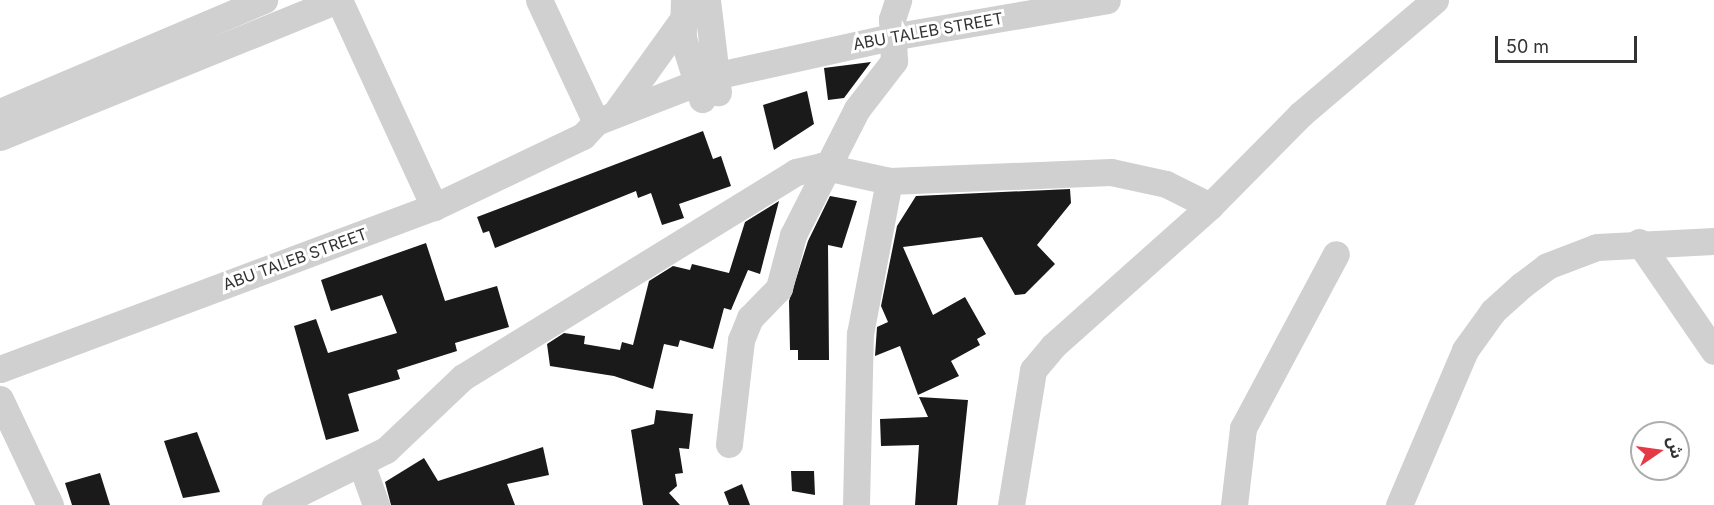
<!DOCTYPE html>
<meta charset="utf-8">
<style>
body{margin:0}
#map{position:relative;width:1714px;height:505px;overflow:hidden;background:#fff;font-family:Inter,"Noto Sans Arabic",sans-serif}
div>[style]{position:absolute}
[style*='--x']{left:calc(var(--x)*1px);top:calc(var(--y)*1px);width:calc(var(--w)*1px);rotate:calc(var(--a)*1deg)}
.building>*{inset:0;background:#1a1a1a}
.minor>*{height:27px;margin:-13.5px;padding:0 13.5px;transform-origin:13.5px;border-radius:13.5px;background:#d0d0d0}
span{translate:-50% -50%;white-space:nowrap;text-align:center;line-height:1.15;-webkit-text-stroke:6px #fff;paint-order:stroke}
.street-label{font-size:16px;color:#333}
.north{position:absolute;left:1630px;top:421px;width:60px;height:60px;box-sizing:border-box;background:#fff;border:2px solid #adadad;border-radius:50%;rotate:77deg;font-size:16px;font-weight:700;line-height:24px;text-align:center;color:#333}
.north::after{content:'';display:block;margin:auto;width:21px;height:27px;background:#e63946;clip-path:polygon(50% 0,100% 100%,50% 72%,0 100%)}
.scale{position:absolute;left:1495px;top:36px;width:142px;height:27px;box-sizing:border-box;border:3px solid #333;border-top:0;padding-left:8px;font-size:18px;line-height:21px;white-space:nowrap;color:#333;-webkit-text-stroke:4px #fff;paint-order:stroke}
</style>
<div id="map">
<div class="building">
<div style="clip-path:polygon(871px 62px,844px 98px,828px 100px,824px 68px)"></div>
<div style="clip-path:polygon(807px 91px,814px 124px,774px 150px,763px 105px)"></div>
<div style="clip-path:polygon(703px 131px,713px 159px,721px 156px,731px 186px,679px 204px,684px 218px,662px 225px,651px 193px,638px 198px,636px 191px,495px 248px,489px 231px,483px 233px,477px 217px)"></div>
<div style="clip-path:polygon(1070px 189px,1071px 203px,1037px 245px,1055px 264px,1025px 294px,1015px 295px,982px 237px,903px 247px,933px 315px,965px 297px,986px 334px,977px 339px,980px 345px,951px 361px,959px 376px,918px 395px,900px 346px,875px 356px,877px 327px,888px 322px,881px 306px,897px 226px,916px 196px)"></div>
<div style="clip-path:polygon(830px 196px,857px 201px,842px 248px,828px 245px,829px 360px,798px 360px,798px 350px,790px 350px,789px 301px,808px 241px)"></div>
<div style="clip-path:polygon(779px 201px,760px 274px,748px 270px,731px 310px,724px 308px,713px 349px,680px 340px,678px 347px,664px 344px,653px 389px,614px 376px,550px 366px,547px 344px,564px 333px,585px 336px,584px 344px,620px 350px,622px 342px,633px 345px,649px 281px,673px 266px,690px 270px,692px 264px,729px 273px,745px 222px)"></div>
<div style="clip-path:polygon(426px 243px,445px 301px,497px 286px,509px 327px,455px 343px,457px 351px,397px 370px,400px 379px,348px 394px,359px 431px,326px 440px,294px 326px,316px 319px,328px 353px,397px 333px,382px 295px,331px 311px,321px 280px)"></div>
<div style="clip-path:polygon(919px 397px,968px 400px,957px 505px,915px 505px,919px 445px,881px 446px,880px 419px,928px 417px)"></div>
<div style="clip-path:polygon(656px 410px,693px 414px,689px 449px,679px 448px,683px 473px,675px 474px,677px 486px,669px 493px,680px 505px,643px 505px,631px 430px,654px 424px)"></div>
<div style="clip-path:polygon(197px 432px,220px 492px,183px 498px,164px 441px)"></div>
<div style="clip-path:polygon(543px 447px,549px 475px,507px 484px,515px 505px,391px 505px,385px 482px,424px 458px,438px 481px)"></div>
<div style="clip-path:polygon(791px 471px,814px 471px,815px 495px,792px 491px)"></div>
<div style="clip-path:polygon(100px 473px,110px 505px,72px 505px,65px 483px)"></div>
<div style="clip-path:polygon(742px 484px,750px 505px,729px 505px,724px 492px)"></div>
</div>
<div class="minor">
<div style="--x:339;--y:0;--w:228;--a:65.3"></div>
<div style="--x:539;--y:0;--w:135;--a:65"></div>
<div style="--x:684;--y:0;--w:38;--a:92"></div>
<div style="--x:683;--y:38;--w:64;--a:72.7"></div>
<div style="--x:707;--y:0;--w:93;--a:83.2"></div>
<div style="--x:617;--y:111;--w:110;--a:-54.3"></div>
<div style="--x:0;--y:112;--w:287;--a:-23"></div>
<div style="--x:0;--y:137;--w:364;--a:-22.1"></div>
<div style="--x:1639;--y:242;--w:132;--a:55.5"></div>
<div style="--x:0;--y:369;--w:463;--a:-20.5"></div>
<div style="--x:434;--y:207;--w:165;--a:-25.5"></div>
<div style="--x:583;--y:136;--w:19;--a:-47"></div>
<div style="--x:596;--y:122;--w:127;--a:-21.3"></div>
<div style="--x:714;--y:76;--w:181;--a:-12.4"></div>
<div style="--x:891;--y:37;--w:219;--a:-9.7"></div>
<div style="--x:0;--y:399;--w:117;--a:64.7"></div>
<div style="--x:729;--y:444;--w:105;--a:-83.4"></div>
<div style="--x:741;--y:340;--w:24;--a:-68"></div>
<div style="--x:750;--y:318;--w:42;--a:-46"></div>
<div style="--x:779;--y:288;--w:55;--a:-75.2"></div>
<div style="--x:793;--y:235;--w:141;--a:-63.1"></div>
<div style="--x:857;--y:109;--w:61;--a:-52.4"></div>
<div style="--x:894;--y:61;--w:42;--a:-92.7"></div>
<div style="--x:892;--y:19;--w:20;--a:-72"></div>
<div style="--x:361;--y:463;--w:45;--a:70.3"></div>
<div style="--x:275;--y:505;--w:124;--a:-26.4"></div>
<div style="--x:386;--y:450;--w:106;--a:-43.5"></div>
<div style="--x:463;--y:377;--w:391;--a:-31.6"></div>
<div style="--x:796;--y:172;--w:26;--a:-13"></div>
<div style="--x:821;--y:166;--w:70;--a:12.4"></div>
<div style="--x:889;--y:181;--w:222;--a:-2.3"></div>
<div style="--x:1111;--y:172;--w:56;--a:12.3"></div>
<div style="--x:1166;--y:184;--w:49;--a:26.6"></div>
<div style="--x:856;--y:505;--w:171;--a:-88.7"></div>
<div style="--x:860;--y:334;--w:156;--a:-79.3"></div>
<div style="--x:1011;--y:505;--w:137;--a:-80.7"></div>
<div style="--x:1033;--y:370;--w:31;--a:-50"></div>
<div style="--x:1053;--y:346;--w:210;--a:-41.7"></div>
<div style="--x:1210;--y:206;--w:129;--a:-45.3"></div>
<div style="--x:1301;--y:114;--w:176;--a:-40.4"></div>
<div style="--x:1234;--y:505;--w:78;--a:-83.3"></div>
<div style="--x:1243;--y:428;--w:197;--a:-61.9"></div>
<div style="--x:1399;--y:505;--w:168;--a:-66.9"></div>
<div style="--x:1465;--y:350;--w:48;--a:-54.3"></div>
<div style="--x:1493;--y:311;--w:39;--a:-42"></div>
<div style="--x:1522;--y:285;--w:31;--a:-37"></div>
<div style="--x:1547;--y:266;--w:53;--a:-20.8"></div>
<div style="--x:1597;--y:247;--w:117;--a:-2.9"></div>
</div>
<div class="street-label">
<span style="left:928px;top:31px;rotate:-10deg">ABU TALEB STREET</span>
<span style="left:295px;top:259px;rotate:-20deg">ABU TALEB STREET</span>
</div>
<div class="north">ش</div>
<div class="scale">50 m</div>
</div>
